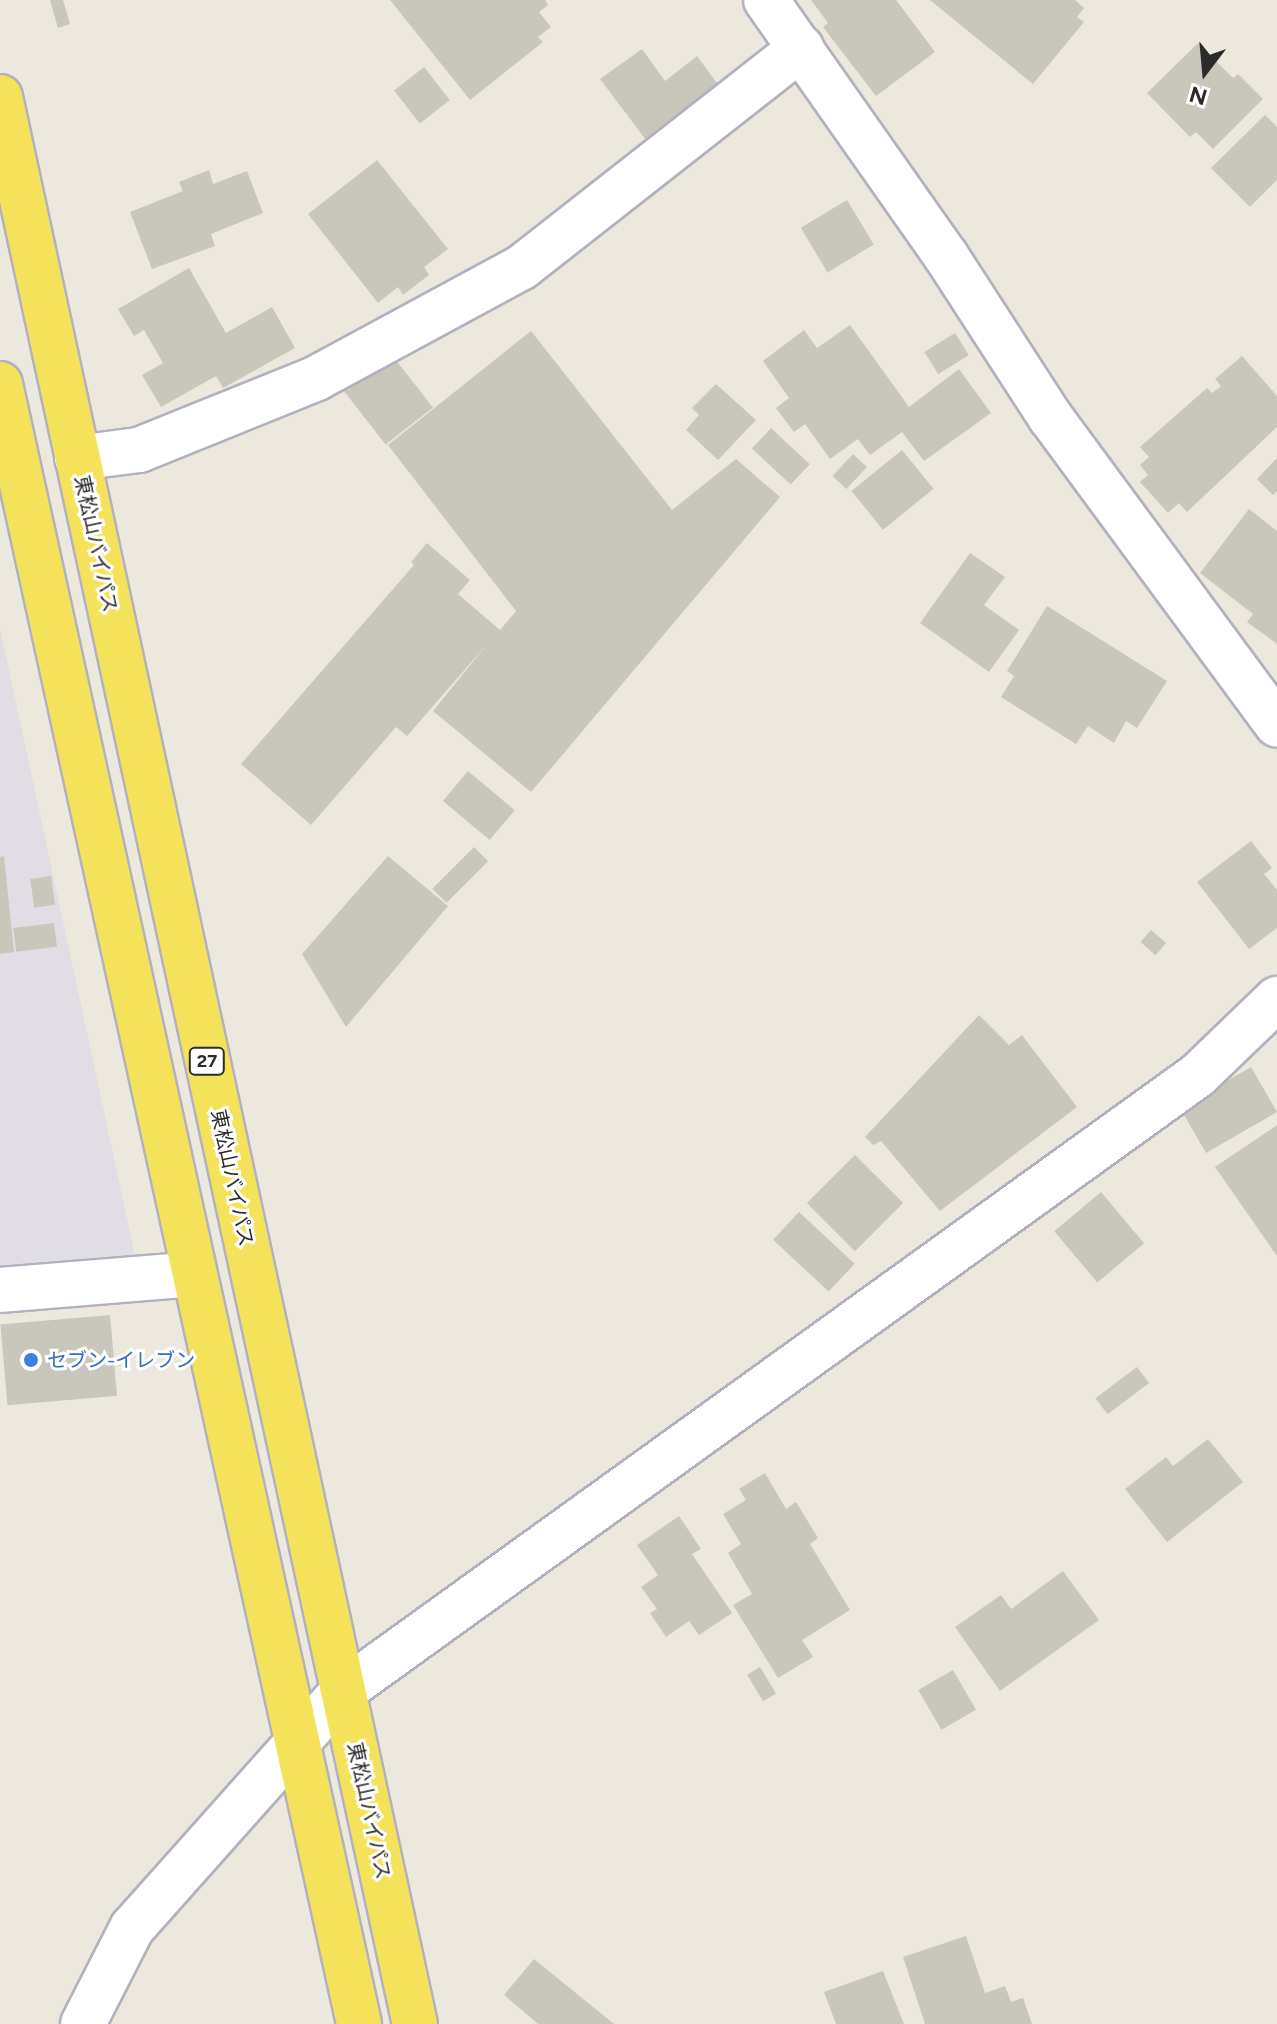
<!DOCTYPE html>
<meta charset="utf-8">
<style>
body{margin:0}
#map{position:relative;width:1277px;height:2024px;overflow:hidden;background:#ede8dd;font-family:Figtree,"Noto Sans JP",sans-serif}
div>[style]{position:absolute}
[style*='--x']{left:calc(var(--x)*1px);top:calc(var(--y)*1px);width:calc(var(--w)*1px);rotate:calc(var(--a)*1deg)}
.industrial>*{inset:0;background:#e1dde5}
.building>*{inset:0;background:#c9c6bb;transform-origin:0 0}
.roads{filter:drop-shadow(2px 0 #b1b1bf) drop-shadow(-2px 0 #b1b1bf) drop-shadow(0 2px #b1b1bf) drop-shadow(0 -2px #b1b1bf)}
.minor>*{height:44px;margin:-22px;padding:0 22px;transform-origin:22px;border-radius:22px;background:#fff}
.tertiary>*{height:44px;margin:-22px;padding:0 22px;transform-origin:22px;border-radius:22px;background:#fff}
.primary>*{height:44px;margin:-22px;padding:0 22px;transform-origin:22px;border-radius:22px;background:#f4e25a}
.dots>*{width:22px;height:22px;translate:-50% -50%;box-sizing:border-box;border:4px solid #fff;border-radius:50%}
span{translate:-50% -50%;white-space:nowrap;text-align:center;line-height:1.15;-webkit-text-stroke:6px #fff;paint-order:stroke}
.shield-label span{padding:2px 6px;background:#fff;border:2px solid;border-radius:6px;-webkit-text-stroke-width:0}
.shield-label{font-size:18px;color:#2b2b2b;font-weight:700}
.street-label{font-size:20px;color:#2b2b2b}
.shop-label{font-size:20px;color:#366cbe}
.left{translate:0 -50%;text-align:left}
.north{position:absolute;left:1165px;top:32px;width:80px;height:80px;-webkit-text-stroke:6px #fff;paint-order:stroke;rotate:196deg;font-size:22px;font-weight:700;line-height:32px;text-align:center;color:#2b2b2b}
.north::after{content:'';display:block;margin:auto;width:28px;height:36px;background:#2b2b2b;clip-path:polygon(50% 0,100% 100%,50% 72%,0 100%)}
</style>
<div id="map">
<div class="industrial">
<div style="clip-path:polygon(0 628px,137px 1265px,0 1276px)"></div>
</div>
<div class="building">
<div style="clip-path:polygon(50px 0,63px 0,70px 24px,58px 28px)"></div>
<div style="clip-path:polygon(390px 0,545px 0,548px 5px,539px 12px,551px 27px,538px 37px,543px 42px,470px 100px)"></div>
<div style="clip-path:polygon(811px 0,896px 0,935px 52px,876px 96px,823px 27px,828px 23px)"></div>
<div style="clip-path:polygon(930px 0,1075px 0,1084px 8px,1077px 17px,1084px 22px,1033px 84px)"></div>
<div style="clip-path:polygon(1198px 43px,1233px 78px,1238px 74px,1263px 99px,1213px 149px,1196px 132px,1190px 137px,1147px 93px)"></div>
<div style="clip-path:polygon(642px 49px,665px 81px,697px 56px,725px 94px,683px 113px,646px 140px,600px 79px)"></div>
<div style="left:424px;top:67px;width:42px;height:38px;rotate:52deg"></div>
<div style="clip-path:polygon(1265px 115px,1277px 127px,1277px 180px,1250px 207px,1211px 168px)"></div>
<div style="clip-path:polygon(377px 160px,448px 249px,424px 267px,429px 275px,403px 295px,398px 287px,378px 303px,308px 214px)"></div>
<div style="clip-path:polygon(209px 170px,213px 184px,247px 171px,263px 213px,211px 234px,215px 246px,152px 269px,130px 212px,183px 191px,179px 182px)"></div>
<div style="left:847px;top:200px;width:52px;height:54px;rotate:59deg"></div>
<div style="clip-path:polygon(189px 268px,226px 333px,272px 307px,295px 348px,223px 388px,216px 376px,161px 407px,142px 375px,163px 363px,144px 330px,134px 336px,118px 309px)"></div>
<div style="clip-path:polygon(850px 325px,909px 407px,959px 369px,991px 413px,924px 461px,902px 432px,870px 455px,858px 439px,830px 459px,805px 424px,794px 432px,776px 408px,789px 398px,763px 361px,804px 330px,817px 348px)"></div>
<div style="clip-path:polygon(531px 331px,672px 510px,736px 459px,780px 497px,531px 792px,433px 711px,488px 643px,407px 736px,396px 727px,311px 825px,241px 764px,414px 565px,411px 562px,427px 543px,470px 580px,458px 594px,500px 630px,516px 611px,388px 445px)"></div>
<div style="left:955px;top:333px;width:26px;height:36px;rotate:58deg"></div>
<div style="left:388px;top:350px;width:73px;height:60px;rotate:52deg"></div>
<div style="clip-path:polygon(1242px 356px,1277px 396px,1277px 427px,1187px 512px,1179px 503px,1168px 513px,1140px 482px,1148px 475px,1140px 465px,1149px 457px,1140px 447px,1207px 388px,1212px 393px,1221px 386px,1215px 379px)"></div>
<div style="clip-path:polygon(716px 384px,756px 420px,718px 460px,686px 430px,699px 415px,692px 408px)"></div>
<div style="left:771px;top:428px;width:53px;height:28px;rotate:43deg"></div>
<div style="left:902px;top:450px;width:50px;height:65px;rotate:51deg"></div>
<div style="left:853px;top:454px;width:19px;height:30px;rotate:43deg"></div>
<div style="clip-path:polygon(1277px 458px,1277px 491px,1273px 495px,1257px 479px)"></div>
<div style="clip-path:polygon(1249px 509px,1277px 531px,1277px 644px,1247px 622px,1253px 614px,1200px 573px)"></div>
<div style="clip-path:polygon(970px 553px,1005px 577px,984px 605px,1019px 630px,989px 672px,920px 623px)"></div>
<div style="clip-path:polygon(1047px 606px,1167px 681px,1137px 728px,1126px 721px,1114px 743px,1088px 726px,1076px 744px,1001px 697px,1014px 676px,1007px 671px)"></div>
<div style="left:468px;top:771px;width:61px;height:39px;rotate:40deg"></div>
<div style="clip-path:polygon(1251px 841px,1272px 868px,1264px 874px,1277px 890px,1277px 928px,1249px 949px,1197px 882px)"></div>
<div style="left:474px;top:847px;width:20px;height:59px;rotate:45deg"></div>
<div style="clip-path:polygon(4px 856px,14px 952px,0 954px,0 857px)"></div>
<div style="clip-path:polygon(388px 856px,448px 906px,346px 1027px,302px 954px)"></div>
<div style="left:51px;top:876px;width:29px;height:21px;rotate:82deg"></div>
<div style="left:54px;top:923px;width:24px;height:41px;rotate:83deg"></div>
<div style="left:1151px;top:930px;width:20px;height:16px;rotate:41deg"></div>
<div style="clip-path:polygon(979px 1015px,1009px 1045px,1022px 1035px,1077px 1107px,940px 1211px,881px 1141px,873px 1145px,865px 1137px)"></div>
<div style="left:1251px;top:1067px;width:52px;height:82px;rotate:60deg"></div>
<div style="clip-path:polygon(1277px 1125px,1277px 1256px,1215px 1167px)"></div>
<div style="left:855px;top:1155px;width:68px;height:68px;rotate:45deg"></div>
<div style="left:1101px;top:1192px;width:67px;height:61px;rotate:50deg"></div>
<div style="left:799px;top:1212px;width:76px;height:38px;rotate:43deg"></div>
<div style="left:110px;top:1315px;width:81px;height:110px;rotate:85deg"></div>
<div style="left:1137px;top:1367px;width:20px;height:52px;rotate:53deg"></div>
<div style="clip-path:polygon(1208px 1439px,1243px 1482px,1167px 1542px,1125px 1489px,1166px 1457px,1173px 1466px)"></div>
<div style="clip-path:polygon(765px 1473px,786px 1509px,796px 1502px,818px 1538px,810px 1544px,850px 1610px,802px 1640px,813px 1657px,778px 1678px,733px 1605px,752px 1594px,728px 1553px,741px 1544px,723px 1514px,746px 1500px,739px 1489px)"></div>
<div style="clip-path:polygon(679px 1516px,701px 1549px,692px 1554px,732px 1613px,699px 1635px,689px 1621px,666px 1637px,650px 1613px,657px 1609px,641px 1587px,658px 1575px,637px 1545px)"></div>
<div style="clip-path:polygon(1063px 1571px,1099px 1620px,1000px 1691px,955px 1627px,1001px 1595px,1011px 1609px)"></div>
<div style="left:760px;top:1667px;width:31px;height:15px;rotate:59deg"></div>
<div style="left:953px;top:1670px;width:46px;height:40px;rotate:60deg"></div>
<div style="clip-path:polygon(966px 1936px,985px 1993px,1005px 1986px,1011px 2002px,1023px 1998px,1032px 2024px,925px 2024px,903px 1957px)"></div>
<div style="clip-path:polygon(534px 1959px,614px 2024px,538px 2024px,504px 1995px)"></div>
<div style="clip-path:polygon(883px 1971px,904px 2024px,836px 2024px,824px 1992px)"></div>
</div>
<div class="roads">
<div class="minor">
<div style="--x:766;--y:0;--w:313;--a:54.9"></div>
<div style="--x:946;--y:256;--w:193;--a:57.1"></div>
<div style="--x:1051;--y:418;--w:381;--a:53.6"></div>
<div style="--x:77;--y:458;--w:63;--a:-7.4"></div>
<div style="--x:139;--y:450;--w:192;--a:-22"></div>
<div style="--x:317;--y:378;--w:233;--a:-28.4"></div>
<div style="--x:522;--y:267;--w:355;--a:-38.1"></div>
<div style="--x:0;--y:1290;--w:194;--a:-4.7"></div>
<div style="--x:343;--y:1691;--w:1054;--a:-35.77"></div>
<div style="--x:1198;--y:1075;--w:110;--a:-43.9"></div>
</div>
<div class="tertiary">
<div style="--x:83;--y:2024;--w:108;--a:-63"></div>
<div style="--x:132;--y:1928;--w:317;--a:-48.3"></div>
</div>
<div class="primary">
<div style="--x:0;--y:97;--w:1971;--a:77.85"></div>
<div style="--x:0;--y:384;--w:1679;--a:77.65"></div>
</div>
</div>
<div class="dots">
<div style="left:31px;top:1360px;background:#3f7fe0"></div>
</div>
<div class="shield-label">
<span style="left:207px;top:1061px">27</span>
</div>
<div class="street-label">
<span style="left:96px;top:544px;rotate:78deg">東松山バイパス</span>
<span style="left:232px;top:1178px;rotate:78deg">東松山バイパス</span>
<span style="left:369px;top:1811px;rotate:78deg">東松山バイパス</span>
</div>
<div class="shop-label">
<span class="left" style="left:47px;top:1360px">セブン-イレブン</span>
</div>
<div class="north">N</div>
</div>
